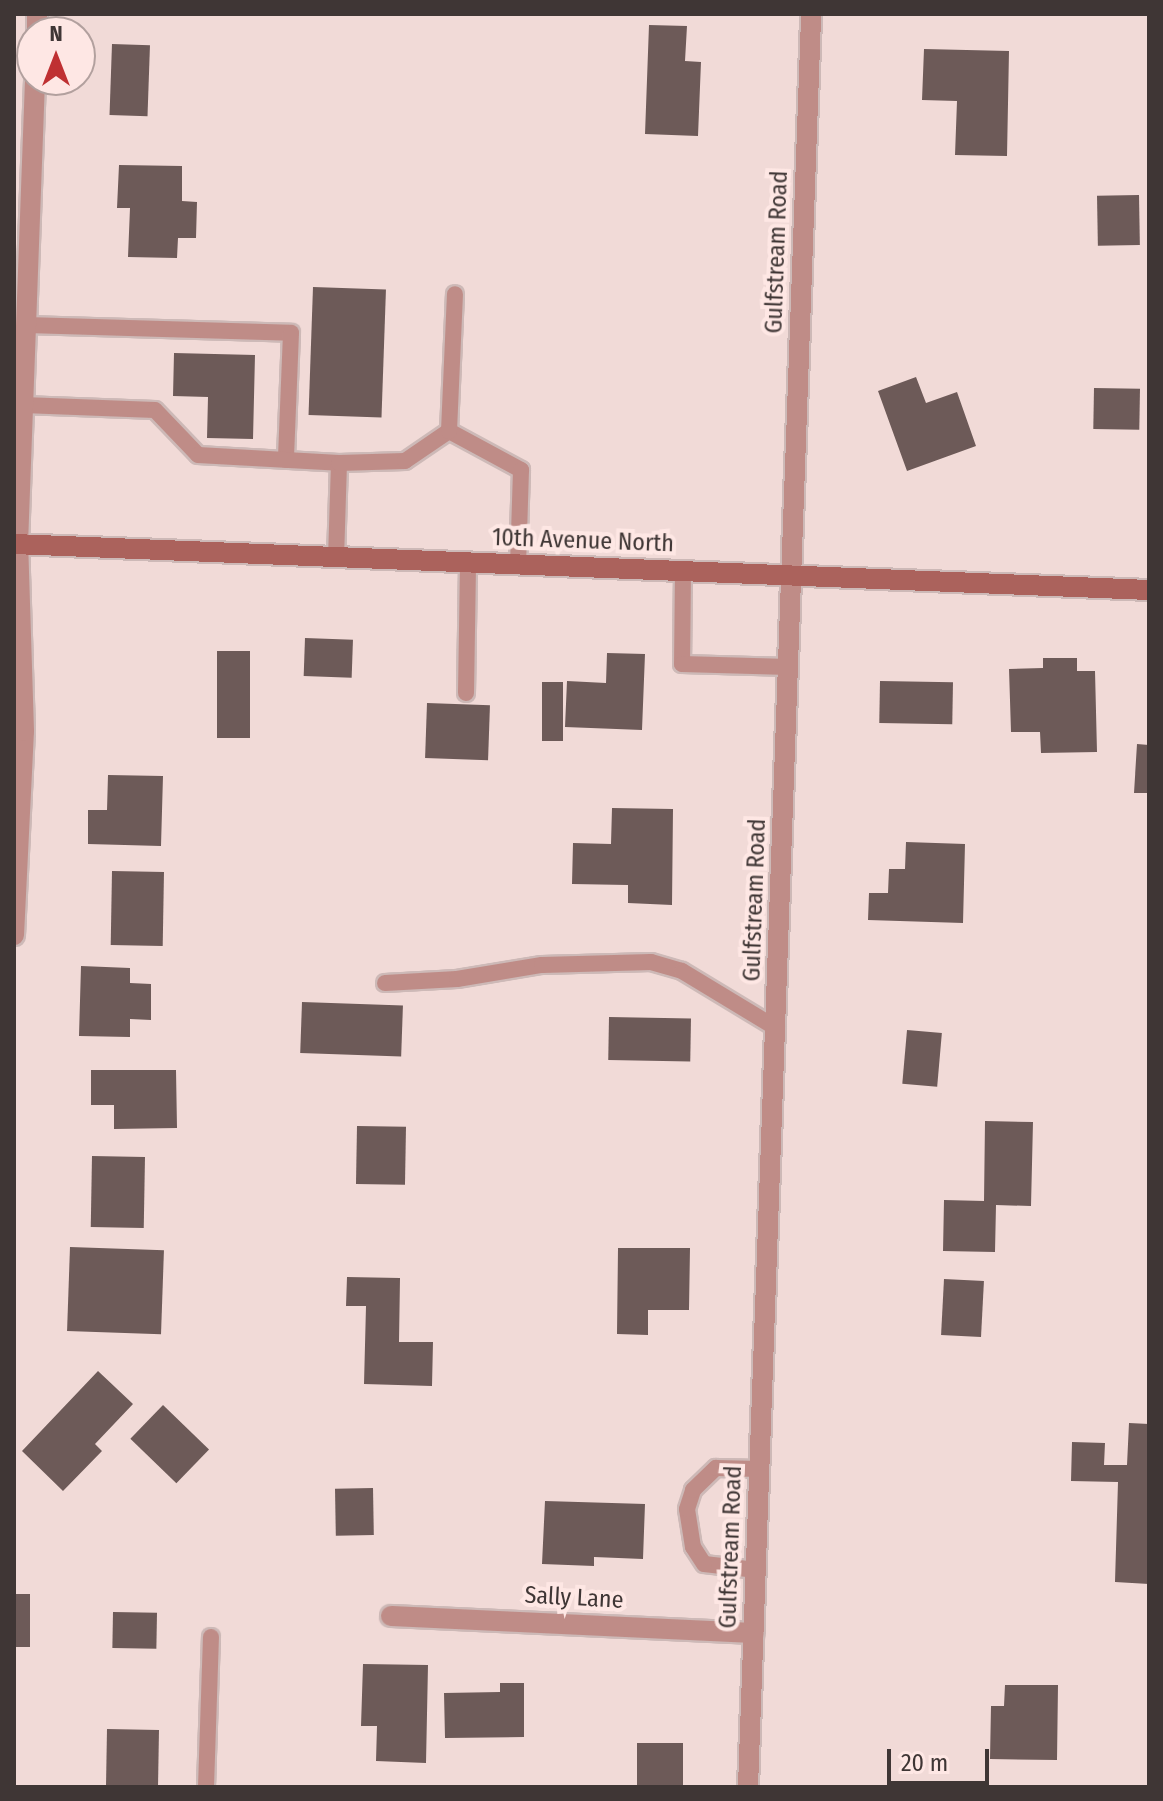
<!DOCTYPE html>
<style>
body{margin:0}
#map{position:relative;width:1163px;height:1801px;overflow:hidden;background:#f1dad7;font-family:"Fira Sans Condensed",sans-serif}
div>[style]{position:absolute}
[style*='--x']{left:calc(var(--x)*1px);top:calc(var(--y)*1px);width:calc(var(--w)*1px);rotate:calc(var(--a)*1deg)}
.building>*{inset:0;background:#6d5a58;transform-origin:0 0}
.roads{filter:drop-shadow(2px 0 #cdb9b7) drop-shadow(-2px 0 #cdb9b7) drop-shadow(0 2px #cdb9b7) drop-shadow(0 -2px #cdb9b7)}
.lane>*{height:16px;margin:-8px;padding:0 8px;transform-origin:8px;border-radius:8px;background:#bf8c87}
.street>*{height:20px;margin:-10px;padding:0 10px;transform-origin:10px;border-radius:10px;background:#bf8c87}
.secondary>*{height:20px;margin:-10px;padding:0 10px;transform-origin:10px;border-radius:10px;background:#ab625c}
span{translate:-50% -50%;white-space:nowrap;text-align:center;line-height:1.15;-webkit-text-stroke:8px #fee7e4;paint-order:stroke}
.street-label{font-size:24px;color:#3f3635}
.frame{position:absolute;inset:0;border:16px solid #3f3635;pointer-events:none}
.north{position:absolute;left:16px;top:16px;width:80px;height:80px;box-sizing:border-box;background:#fee7e4;border:2px solid #b2a09e;border-radius:50%;rotate:0deg;font-size:22px;font-weight:700;line-height:32px;text-align:center;color:#3f3635}
.north::after{content:'';display:block;margin:auto;width:28px;height:36px;background:#bf3032;clip-path:polygon(50% 0,100% 100%,50% 72%,0 100%)}
.scale{position:absolute;left:887px;top:1749px;width:102px;height:36px;box-sizing:border-box;border:4px solid #3f3635;border-top:0;padding-left:10px;font-size:24px;line-height:28px;white-space:nowrap;color:#3f3635;-webkit-text-stroke:6px #fee7e4;paint-order:stroke}
</style>
<div id="map">
<div class="building">
<div style="clip-path:polygon(649px 25px,687px 26px,685px 61px,701px 62px,698px 136px,645px 134px)"></div>
<div style="left:112px;top:44px;width:38px;height:71px;rotate:2deg"></div>
<div style="clip-path:polygon(924px 49px,1009px 51px,1007px 156px,955px 155px,957px 101px,922px 100px)"></div>
<div style="clip-path:polygon(119px 165px,182px 166px,182px 201px,197px 202px,196px 238px,178px 238px,177px 258px,128px 257px,130px 208px,117px 208px)"></div>
<div style="left:1139px;top:195px;width:50px;height:42px;rotate:89deg"></div>
<div style="left:313px;top:287px;width:73px;height:128px;rotate:2deg"></div>
<div style="clip-path:polygon(174px 353px,255px 355px,253px 439px,207px 438px,208px 397px,173px 396px)"></div>
<div style="clip-path:polygon(916px 377px,926px 403px,957px 392px,976px 446px,907px 471px,878px 391px)"></div>
<div style="left:1094px;top:388px;width:46px;height:41px;rotate:1deg"></div>
<div style="left:305px;top:638px;width:48px;height:38px;rotate:2deg"></div>
<div style="left:217px;top:651px;width:33px;height:87px"></div>
<div style="clip-path:polygon(607px 653px,645px 654px,642px 730px,565px 727px,567px 681px,606px 683px)"></div>
<div style="clip-path:polygon(1043px 658px,1077px 658px,1077px 671px,1095px 671px,1097px 752px,1041px 753px,1040px 732px,1011px 732px,1009px 669px,1043px 668px)"></div>
<div style="left:880px;top:681px;width:73px;height:42px;rotate:1deg"></div>
<div style="left:542px;top:682px;width:21px;height:59px"></div>
<div style="left:427px;top:703px;width:63px;height:55px;rotate:2deg"></div>
<div style="clip-path:polygon(1137px 744px,1149px 745px,1149px 793px,1134px 793px)"></div>
<div style="clip-path:polygon(108px 775px,163px 776px,161px 846px,88px 844px,88px 810px,107px 810px)"></div>
<div style="clip-path:polygon(612px 808px,673px 809px,672px 905px,628px 903px,628px 885px,572px 884px,573px 843px,611px 844px)"></div>
<div style="clip-path:polygon(906px 842px,965px 844px,963px 923px,868px 920px,869px 893px,888px 893px,889px 869px,905px 869px)"></div>
<div style="left:112px;top:871px;width:52px;height:74px;rotate:1deg"></div>
<div style="clip-path:polygon(81px 966px,130px 968px,130px 983px,151px 984px,151px 1020px,130px 1019px,130px 1037px,79px 1036px)"></div>
<div style="left:302px;top:1002px;width:101px;height:51px;rotate:2deg"></div>
<div style="left:609px;top:1017px;width:82px;height:43px;rotate:1deg"></div>
<div style="left:907px;top:1030px;width:35px;height:54px;rotate:5deg"></div>
<div style="clip-path:polygon(91px 1070px,176px 1070px,177px 1128px,114px 1129px,114px 1105px,91px 1105px)"></div>
<div style="clip-path:polygon(985px 1121px,1033px 1122px,1031px 1206px,996px 1205px,995px 1252px,943px 1251px,944px 1200px,984px 1201px)"></div>
<div style="left:357px;top:1126px;width:49px;height:58px;rotate:1deg"></div>
<div style="left:92px;top:1156px;width:53px;height:71px;rotate:1deg"></div>
<div style="left:70px;top:1247px;width:94px;height:84px;rotate:2deg"></div>
<div style="clip-path:polygon(618px 1248px,690px 1248px,689px 1310px,648px 1310px,648px 1335px,617px 1334px)"></div>
<div style="clip-path:polygon(347px 1277px,400px 1278px,399px 1342px,433px 1342px,432px 1386px,364px 1384px,366px 1306px,346px 1306px)"></div>
<div style="left:944px;top:1279px;width:40px;height:56px;rotate:3deg"></div>
<div style="clip-path:polygon(98px 1371px,133px 1404px,95px 1444px,102px 1451px,63px 1491px,22px 1451px)"></div>
<div style="left:163px;top:1405px;width:64px;height:47px;rotate:44deg"></div>
<div style="clip-path:polygon(1129px 1423px,1149px 1424px,1149px 1584px,1115px 1582px,1118px 1482px,1071px 1481px,1072px 1442px,1105px 1443px,1104px 1465px,1127px 1465px)"></div>
<div style="left:373px;top:1488px;width:47px;height:38px;rotate:89deg"></div>
<div style="clip-path:polygon(545px 1501px,645px 1504px,643px 1559px,594px 1557px,594px 1566px,542px 1564px)"></div>
<div style="left:14px;top:1594px;width:16px;height:53px"></div>
<div style="left:113px;top:1612px;width:44px;height:36px;rotate:1deg"></div>
<div style="clip-path:polygon(363px 1664px,428px 1665px,426px 1763px,376px 1761px,377px 1726px,361px 1726px)"></div>
<div style="clip-path:polygon(500px 1683px,524px 1683px,524px 1737px,445px 1738px,444px 1693px,500px 1692px)"></div>
<div style="clip-path:polygon(1005px 1685px,1058px 1685px,1057px 1760px,990px 1759px,991px 1706px,1004px 1706px)"></div>
<div style="left:107px;top:1729px;width:52px;height:58px;rotate:1deg"></div>
<div style="left:637px;top:1743px;width:46px;height:44px"></div>
</div>
<div class="roads">
<div class="lane">
<div style="--x:26;--y:325;--w:265;--a:1.7"></div>
<div style="--x:291;--y:333;--w:127;--a:92.3"></div>
<div style="--x:23;--y:405;--w:132;--a:2.2"></div>
<div style="--x:155;--y:410;--w:62;--a:46.3"></div>
<div style="--x:198;--y:455;--w:141;--a:3.2"></div>
<div style="--x:339;--y:463;--w:94;--a:91.8"></div>
<div style="--x:449;--y:431;--w:82;--a:28.4"></div>
<div style="--x:521;--y:470;--w:94;--a:91.8"></div>
<div style="--x:339;--y:463;--w:66;--a:-1.7"></div>
<div style="--x:405;--y:461;--w:53;--a:-34.3"></div>
<div style="--x:449;--y:431;--w:137;--a:-87.5"></div>
<div style="--x:683;--y:571;--w:93;--a:90.6"></div>
<div style="--x:682;--y:664;--w:107;--a:1.6"></div>
<div style="--x:466;--y:693;--w:130;--a:-89.1"></div>
<div style="--x:385;--y:983;--w:72;--a:-3.2"></div>
<div style="--x:457;--y:979;--w:86;--a:-9.4"></div>
<div style="--x:542;--y:965;--w:109;--a:-1.6"></div>
<div style="--x:651;--y:962;--w:32;--a:16"></div>
<div style="--x:682;--y:971;--w:110;--a:31.2"></div>
<div style="--x:756;--y:1570;--w:52;--a:-173.4"></div>
<div style="--x:704;--y:1564;--w:20;--a:-123"></div>
<div style="--x:693;--y:1547;--w:38;--a:-99"></div>
<div style="--x:687;--y:1509;--w:20;--a:-72"></div>
<div style="--x:693;--y:1490;--w:32;--a:-44"></div>
<div style="--x:716;--y:1468;--w:44;--a:1.3"></div>
<div style="--x:206;--y:1787;--w:150;--a:-88.1"></div>
</div>
<div class="street">
<div style="--x:37;--y:32;--w:18;--a:-90"></div>
<div style="--x:14;--y:935;--w:204;--a:-87.2"></div>
<div style="--x:24;--y:731;--w:187;--a:-91.8"></div>
<div style="--x:18;--y:544;--w:464;--a:-87.9"></div>
<div style="--x:391;--y:1616;--w:363;--a:2.7"></div>
<div style="--x:748;--y:1787;--w:1774;--a:-87.96"></div>
</div>
<div class="secondary">
<div style="--x:14;--y:544;--w:1136;--a:2.32"></div>
</div>
</div>
<div class="street-label">
<span style="left:777px;top:252px;rotate:-88deg">Gulfstream Road</span>
<span style="left:583px;top:541px;rotate:2deg">10th Avenue North</span>
<span style="left:755px;top:900px;rotate:-88deg">Gulfstream Road</span>
<span style="left:731px;top:1547px;rotate:-88deg">Gulfstream Road</span>
<span style="left:574px;top:1598px;rotate:3deg">Sally Lane</span>
</div>
<div class="frame"></div>
<div class="north">N</div>
<div class="scale">20 m</div>
</div>
